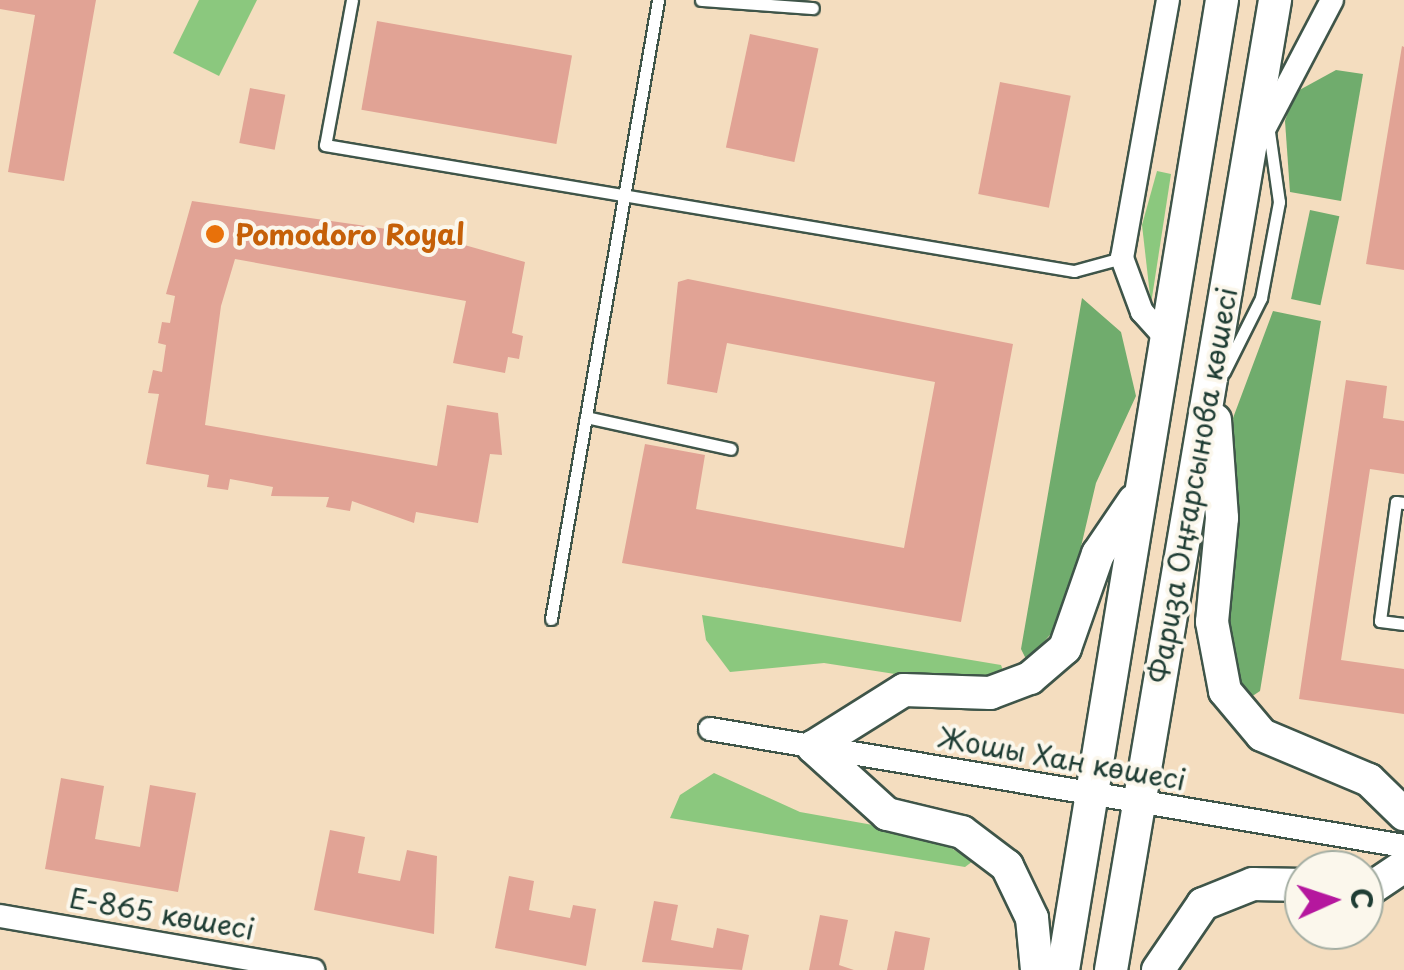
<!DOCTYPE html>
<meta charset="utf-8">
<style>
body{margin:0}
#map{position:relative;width:1404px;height:970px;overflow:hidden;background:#f4ddbf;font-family:"Playpen Sans",sans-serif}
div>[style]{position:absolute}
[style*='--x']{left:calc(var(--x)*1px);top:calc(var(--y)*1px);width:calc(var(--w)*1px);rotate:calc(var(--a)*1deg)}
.green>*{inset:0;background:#8bc87e}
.forest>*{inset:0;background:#70ac6d;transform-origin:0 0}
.building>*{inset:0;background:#e1a395;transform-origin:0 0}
.roads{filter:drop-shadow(2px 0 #3f5549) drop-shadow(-2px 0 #3f5549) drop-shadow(0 2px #3f5549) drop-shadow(0 -2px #3f5549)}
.lane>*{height:11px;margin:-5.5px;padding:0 5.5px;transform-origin:5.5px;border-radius:5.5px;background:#fff}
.street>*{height:22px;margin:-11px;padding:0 11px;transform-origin:11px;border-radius:11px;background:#fff}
.secondary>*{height:32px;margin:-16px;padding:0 16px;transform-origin:16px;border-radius:16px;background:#fff}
.dots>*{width:28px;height:28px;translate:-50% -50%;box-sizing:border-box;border:5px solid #fbf7ec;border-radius:50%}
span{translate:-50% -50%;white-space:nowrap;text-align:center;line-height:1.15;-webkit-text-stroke:8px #fbf7ec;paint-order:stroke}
.food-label{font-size:28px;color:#c56008;font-weight:700}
.left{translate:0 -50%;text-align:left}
.street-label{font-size:28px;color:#1f3d34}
.north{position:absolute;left:1284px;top:850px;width:100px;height:100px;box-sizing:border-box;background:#fbf7ec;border:2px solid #a3ada2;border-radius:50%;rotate:87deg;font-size:28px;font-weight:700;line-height:40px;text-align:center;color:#1f3d34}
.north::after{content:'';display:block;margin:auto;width:35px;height:45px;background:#b5179e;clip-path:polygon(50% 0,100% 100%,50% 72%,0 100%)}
</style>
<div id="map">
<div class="green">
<div style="clip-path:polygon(199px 0,257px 0,219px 76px,173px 53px)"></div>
<div style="clip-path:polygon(1157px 171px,1171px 174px,1151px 304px,1142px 225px)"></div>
<div style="clip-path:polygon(702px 615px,1001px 665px,1004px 673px,953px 683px,824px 663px,730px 672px,706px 640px)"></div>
<div style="clip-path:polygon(714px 773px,800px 812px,929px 835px,973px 861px,965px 867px,670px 818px,680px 795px)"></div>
</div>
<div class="forest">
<div style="clip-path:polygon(1336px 70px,1363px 74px,1341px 201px,1290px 192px,1285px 121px,1294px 93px)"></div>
<div style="left:1310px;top:210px;width:30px;height:91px;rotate:12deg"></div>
<div style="clip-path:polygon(1082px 298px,1121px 332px,1136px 396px,1096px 483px,1064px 619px,1027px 661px,1021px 649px)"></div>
<div style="clip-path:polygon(1273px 311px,1321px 321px,1260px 691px,1245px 701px,1224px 619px,1239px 526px,1233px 418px)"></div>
</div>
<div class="building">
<div style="clip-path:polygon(0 0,96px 0,64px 181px,8px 172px,35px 15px,0 9px)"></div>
<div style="left:377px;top:21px;width:198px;height:90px;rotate:10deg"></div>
<div style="left:750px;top:34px;width:70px;height:116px;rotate:12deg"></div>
<div style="clip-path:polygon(1402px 46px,1404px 47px,1404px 270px,1366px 264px)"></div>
<div style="left:1000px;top:82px;width:72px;height:114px;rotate:11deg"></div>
<div style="left:250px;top:88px;width:36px;height:56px;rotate:11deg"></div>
<div style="clip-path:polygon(192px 201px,401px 231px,400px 239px,441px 246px,443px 239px,525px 262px,512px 333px,523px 336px,519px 359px,508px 357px,505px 373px,453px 363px,466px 301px,235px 259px,221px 306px,205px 425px,437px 466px,447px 405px,498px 413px,502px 455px,490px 454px,478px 523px,416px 512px,414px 523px,352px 501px,350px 511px,326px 507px,329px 497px,271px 496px,273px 487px,230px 479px,228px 490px,207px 487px,209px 475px,146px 464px,159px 394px,148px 393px,153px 370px,162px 372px,166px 345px,158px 343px,162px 322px,170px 323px,175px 296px,166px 294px)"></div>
<div style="clip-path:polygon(688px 279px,1013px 344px,961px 622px,622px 563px,645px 444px,705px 455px,696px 509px,904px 548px,935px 382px,727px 343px,717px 393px,667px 384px,678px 282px)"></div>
<div style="clip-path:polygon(1346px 380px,1387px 386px,1383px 418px,1404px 421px,1404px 474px,1370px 469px,1341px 660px,1404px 669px,1404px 714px,1299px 699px)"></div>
<div style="clip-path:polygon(61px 778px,104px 786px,95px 839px,140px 847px,150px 785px,196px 793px,178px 892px,45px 869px)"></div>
<div style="clip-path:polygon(330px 830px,365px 837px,358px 873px,400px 881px,407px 850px,437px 856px,434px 934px,314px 910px)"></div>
<div style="clip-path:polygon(509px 876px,534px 881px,529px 910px,570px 918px,573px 905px,596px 909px,586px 966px,495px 948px)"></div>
<div style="clip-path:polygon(654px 901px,678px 905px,671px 940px,713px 948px,717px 928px,749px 935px,742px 970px,642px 962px)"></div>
<div style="clip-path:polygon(820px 915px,848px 920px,839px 965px,854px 970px,809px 970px)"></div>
<div style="clip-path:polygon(895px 931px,930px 938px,924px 970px,887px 970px)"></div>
</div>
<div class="roads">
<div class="lane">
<div style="--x:352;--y:0;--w:147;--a:100.5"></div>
<div style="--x:325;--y:145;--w:760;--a:9.55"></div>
<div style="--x:1074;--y:271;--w:50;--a:-15.2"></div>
<div style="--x:701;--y:0;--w:112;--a:4.1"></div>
<div style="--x:1224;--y:372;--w:83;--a:-63.4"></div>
<div style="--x:1261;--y:298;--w:98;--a:-79.4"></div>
<div style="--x:1279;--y:202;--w:71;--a:-98.1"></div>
<div style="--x:586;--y:417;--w:148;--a:12.4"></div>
<div style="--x:1404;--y:503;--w:8;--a:-173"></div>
<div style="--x:1396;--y:502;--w:120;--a:97.7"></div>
<div style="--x:1380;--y:621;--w:24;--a:7"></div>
<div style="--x:551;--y:619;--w:628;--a:-80.19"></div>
</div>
<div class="street">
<div style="--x:1257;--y:143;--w:161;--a:-62.3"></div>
<div style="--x:1162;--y:334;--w:30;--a:-132"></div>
<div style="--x:1142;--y:312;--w:58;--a:-110.3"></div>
<div style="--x:1122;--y:258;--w:262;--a:-79.9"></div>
<div style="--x:710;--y:729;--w:704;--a:9.57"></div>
<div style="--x:0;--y:916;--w:318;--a:9.8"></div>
</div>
<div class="secondary">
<div style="--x:1215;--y:420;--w:98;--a:85.9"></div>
<div style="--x:1222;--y:518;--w:104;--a:95.5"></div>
<div style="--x:1212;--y:622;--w:70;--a:79.3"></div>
<div style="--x:1225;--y:691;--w:57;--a:49.9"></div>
<div style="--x:1262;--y:735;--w:116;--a:22.8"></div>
<div style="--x:1369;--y:780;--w:49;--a:44.2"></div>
<div style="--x:1364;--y:893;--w:48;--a:-34"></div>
<div style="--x:1037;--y:970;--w:52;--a:-95.5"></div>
<div style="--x:1032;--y:918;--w:58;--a:-115.7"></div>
<div style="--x:1007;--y:866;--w:56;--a:-142.9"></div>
<div style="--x:962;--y:832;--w:77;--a:-166.5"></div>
<div style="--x:887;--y:814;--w:100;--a:-137.8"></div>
<div style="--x:813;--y:747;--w:107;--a:-32.1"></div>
<div style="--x:904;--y:690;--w:86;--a:2"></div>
<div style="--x:990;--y:693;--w:43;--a:-20.6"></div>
<div style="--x:1030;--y:678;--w:46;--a:-40.6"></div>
<div style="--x:1065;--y:648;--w:100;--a:-70.7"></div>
<div style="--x:1098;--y:554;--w:64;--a:-55.8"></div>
<div style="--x:1063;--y:970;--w:983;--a:-80.69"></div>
<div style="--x:1111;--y:970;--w:984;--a:-80.4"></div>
<div style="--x:1158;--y:970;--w:80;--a:-55.7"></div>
<div style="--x:1203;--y:904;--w:54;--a:-21.8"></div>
<div style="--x:1253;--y:884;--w:51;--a:1.1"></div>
</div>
</div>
<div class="dots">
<div style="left:215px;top:234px;background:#e8710a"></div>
</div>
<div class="food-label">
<span class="left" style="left:235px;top:234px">Pomodoro Royal</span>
</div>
<div class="street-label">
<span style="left:1192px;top:485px;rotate:-80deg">Фариза Оңғарсынова көшесі</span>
<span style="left:1062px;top:758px;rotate:10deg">Жошы Хан көшесі</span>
<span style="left:162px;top:913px;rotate:10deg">Е-865 көшесі</span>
</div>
<div class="north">С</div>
</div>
